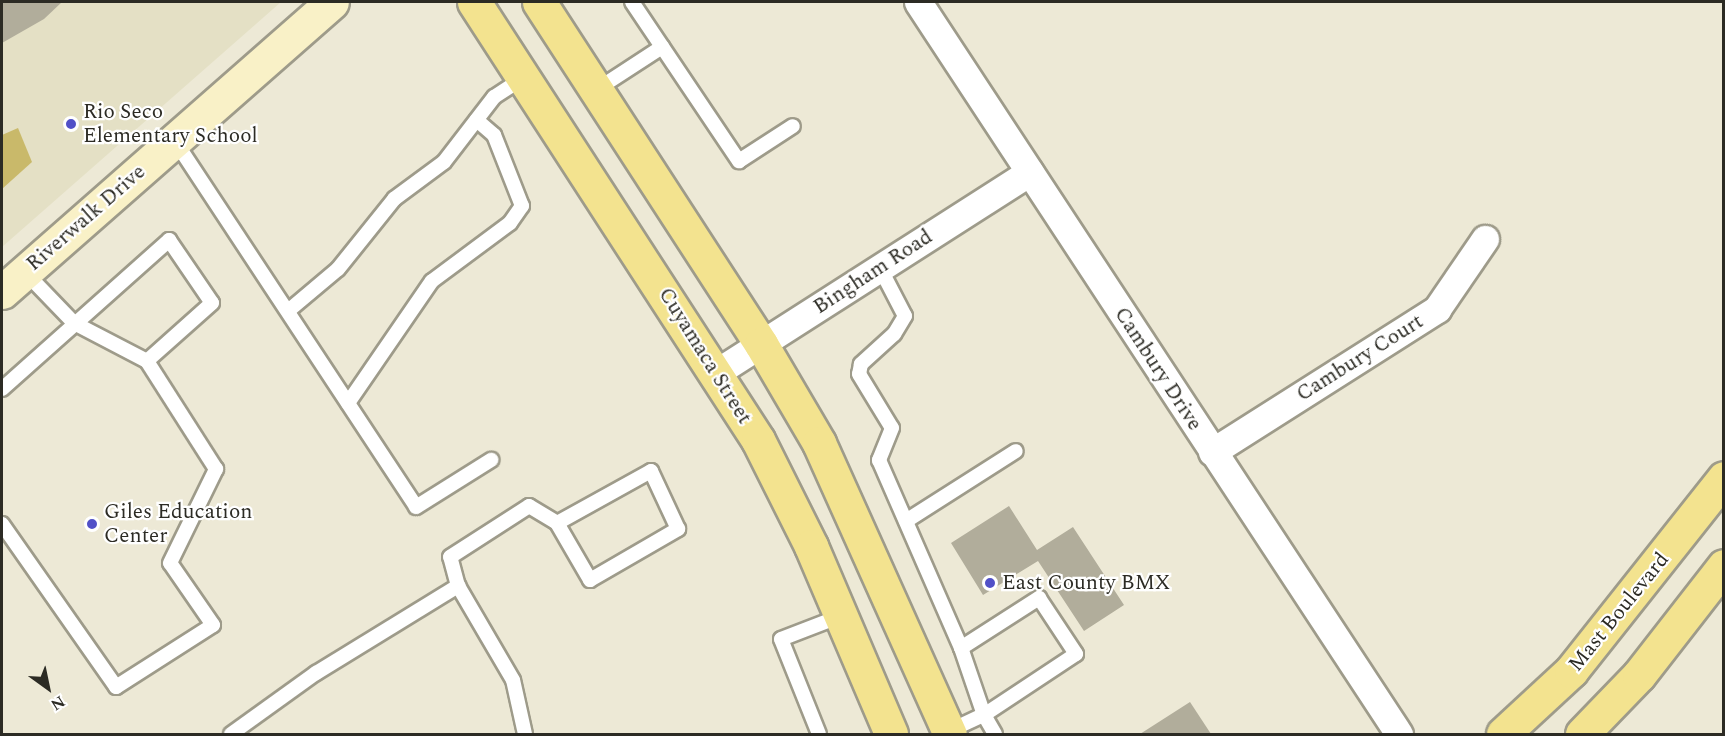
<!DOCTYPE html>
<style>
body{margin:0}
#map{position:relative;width:1725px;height:736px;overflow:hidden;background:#ede9d6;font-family:Spectral,serif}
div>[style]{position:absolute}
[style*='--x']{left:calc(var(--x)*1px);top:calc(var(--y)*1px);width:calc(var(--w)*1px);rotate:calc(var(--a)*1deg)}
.built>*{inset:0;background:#e4e0c5}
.green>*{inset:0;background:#c9b96a}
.building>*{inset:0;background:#b1ad9b}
.roads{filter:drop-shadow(2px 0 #9e9b8a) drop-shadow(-2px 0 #9e9b8a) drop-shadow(0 2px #9e9b8a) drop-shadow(0 -2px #9e9b8a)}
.lane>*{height:14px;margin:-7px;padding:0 7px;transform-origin:7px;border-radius:7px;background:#fff}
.street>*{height:27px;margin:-13.5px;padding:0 13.5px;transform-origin:13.5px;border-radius:13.5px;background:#fff}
.secondary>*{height:33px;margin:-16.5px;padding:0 16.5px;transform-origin:16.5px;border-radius:16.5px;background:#f9f1c7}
.primary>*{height:33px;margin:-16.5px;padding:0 16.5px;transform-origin:16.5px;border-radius:16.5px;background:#f3e38f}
.dots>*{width:16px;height:16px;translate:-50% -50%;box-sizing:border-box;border:3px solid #fff;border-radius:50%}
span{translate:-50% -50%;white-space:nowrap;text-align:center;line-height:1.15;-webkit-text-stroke:4.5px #fff;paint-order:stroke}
.poi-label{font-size:21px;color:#2c2b24}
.left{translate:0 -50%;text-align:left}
.street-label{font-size:21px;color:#2c2b24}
.frame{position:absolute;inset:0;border:3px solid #2c2b24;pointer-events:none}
.north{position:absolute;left:18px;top:658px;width:60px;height:60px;-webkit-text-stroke:4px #fff;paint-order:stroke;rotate:147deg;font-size:16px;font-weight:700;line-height:24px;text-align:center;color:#2c2b24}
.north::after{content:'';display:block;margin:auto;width:21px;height:27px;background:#2c2b24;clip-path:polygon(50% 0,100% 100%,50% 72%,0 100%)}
</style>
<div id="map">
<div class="built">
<div style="clip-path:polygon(2px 2px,281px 2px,2px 247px)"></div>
</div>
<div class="green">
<div style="clip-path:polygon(18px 128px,32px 162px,2px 189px,2px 135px)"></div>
</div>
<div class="building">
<div style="clip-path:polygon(2px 2px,62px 2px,44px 19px,2px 43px)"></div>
<div style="clip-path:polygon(1009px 506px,1037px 550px,1073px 527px,1124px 605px,1084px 631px,1038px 561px,983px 595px,951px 543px)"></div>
<div style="clip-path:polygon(1190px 702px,1211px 734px,1140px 734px)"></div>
</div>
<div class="roads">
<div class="lane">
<div style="--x:632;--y:2;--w:192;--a:56.1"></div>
<div style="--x:739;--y:161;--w:64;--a:-32.9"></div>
<div style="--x:596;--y:90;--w:79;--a:-33.1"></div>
<div style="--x:175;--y:141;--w:438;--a:56.6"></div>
<div style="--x:416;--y:507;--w:89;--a:-32.1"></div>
<div style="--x:880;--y:268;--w:54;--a:62.5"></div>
<div style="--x:905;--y:316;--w:21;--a:121"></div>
<div style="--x:894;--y:334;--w:45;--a:137.7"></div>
<div style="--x:861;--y:364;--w:10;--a:101"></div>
<div style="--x:859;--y:374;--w:63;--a:58.6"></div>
<div style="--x:892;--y:428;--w:35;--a:112"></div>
<div style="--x:879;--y:460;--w:205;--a:66.4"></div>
<div style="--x:288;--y:311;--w:65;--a:-40"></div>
<div style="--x:338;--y:269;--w:90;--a:-51.3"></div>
<div style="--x:394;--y:199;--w:62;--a:-36.5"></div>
<div style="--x:444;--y:162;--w:82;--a:-52.4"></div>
<div style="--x:494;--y:97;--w:35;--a:-33"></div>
<div style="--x:2;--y:389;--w:224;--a:-41.7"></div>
<div style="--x:169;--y:240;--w:76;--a:55.7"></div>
<div style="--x:212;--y:303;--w:87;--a:138.3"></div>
<div style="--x:348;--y:403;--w:148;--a:-55.5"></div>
<div style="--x:432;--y:281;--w:97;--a:-36.6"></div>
<div style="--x:510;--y:223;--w:21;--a:-55"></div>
<div style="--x:522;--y:206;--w:76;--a:-111.5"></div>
<div style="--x:494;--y:135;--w:23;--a:-139"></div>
<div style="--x:906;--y:521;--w:130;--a:-32.5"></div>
<div style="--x:2;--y:524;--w:199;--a:55"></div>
<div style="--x:116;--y:687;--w:115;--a:-32.6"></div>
<div style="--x:213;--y:625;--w:75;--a:-124.7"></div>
<div style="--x:170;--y:563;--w:105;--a:-63.9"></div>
<div style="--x:216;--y:469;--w:128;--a:-122.6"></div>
<div style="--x:147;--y:361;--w:82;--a:-152.5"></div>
<div style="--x:74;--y:323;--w:71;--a:-133.9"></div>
<div style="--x:1039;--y:598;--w:67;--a:56.5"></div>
<div style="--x:1076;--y:654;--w:110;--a:146.5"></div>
<div style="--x:984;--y:715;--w:71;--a:-108.9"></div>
<div style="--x:961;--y:648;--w:93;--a:-32.7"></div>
<div style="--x:949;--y:731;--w:38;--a:-25"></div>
<div style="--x:984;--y:715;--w:22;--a:60"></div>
<div style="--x:231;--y:734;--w:105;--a:-35.7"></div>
<div style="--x:316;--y:673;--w:167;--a:-31.5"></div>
<div style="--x:525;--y:734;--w:55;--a:-102.5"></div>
<div style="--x:513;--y:680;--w:109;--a:-120.3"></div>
<div style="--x:458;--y:586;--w:30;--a:-105"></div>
<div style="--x:450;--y:557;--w:94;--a:-32.8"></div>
<div style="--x:529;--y:506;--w:33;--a:31"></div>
<div style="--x:557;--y:523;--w:66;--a:59.9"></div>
<div style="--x:590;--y:580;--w:102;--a:-30.1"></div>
<div style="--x:678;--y:529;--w:64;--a:-115"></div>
<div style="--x:651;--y:471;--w:107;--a:151"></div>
<div style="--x:819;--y:734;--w:102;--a:-111.8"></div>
<div style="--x:781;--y:639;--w:64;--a:-21"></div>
</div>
<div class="street">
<div style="--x:918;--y:2;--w:876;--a:56.69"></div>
<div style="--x:717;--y:372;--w:371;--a:-32.6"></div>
<div style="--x:1212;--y:452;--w:267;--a:-32.4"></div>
<div style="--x:1437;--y:309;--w:85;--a:-55.6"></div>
</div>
<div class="secondary">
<div style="--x:2;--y:292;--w:439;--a:-41.3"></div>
</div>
<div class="primary">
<div style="--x:474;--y:2;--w:522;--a:57.04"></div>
<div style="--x:758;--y:440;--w:119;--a:63.4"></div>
<div style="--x:811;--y:546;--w:204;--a:66.9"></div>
<div style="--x:539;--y:2;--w:408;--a:57"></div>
<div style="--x:761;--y:344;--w:115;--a:59.6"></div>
<div style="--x:819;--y:443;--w:319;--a:65.8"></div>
<div style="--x:1503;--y:734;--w:93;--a:-42.8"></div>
<div style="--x:1571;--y:671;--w:246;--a:-51.6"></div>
<div style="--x:1582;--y:734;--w:82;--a:-46"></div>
<div style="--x:1639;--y:675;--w:138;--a:-52.1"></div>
</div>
</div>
<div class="dots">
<div style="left:71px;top:124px;background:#5150c7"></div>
<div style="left:92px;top:524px;background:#5150c7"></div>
<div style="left:990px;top:583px;background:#5150c7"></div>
</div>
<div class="poi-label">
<span class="left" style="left:83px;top:124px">Rio Seco<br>Elementary School</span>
<span class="left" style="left:104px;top:524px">Giles Education<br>Center</span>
<span class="left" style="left:1002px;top:583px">East County BMX</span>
</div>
<div class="street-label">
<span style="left:86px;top:218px;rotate:-41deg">Riverwalk Drive</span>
<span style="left:873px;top:272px;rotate:-33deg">Bingham Road</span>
<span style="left:705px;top:356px;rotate:58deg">Cuyamaca Street</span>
<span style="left:1360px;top:358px;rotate:-32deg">Cambury Court</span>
<span style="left:1158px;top:369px;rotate:57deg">Cambury Drive</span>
<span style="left:1619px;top:612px;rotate:-51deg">Mast Boulevard</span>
</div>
<div class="frame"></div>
<div class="north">N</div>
</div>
